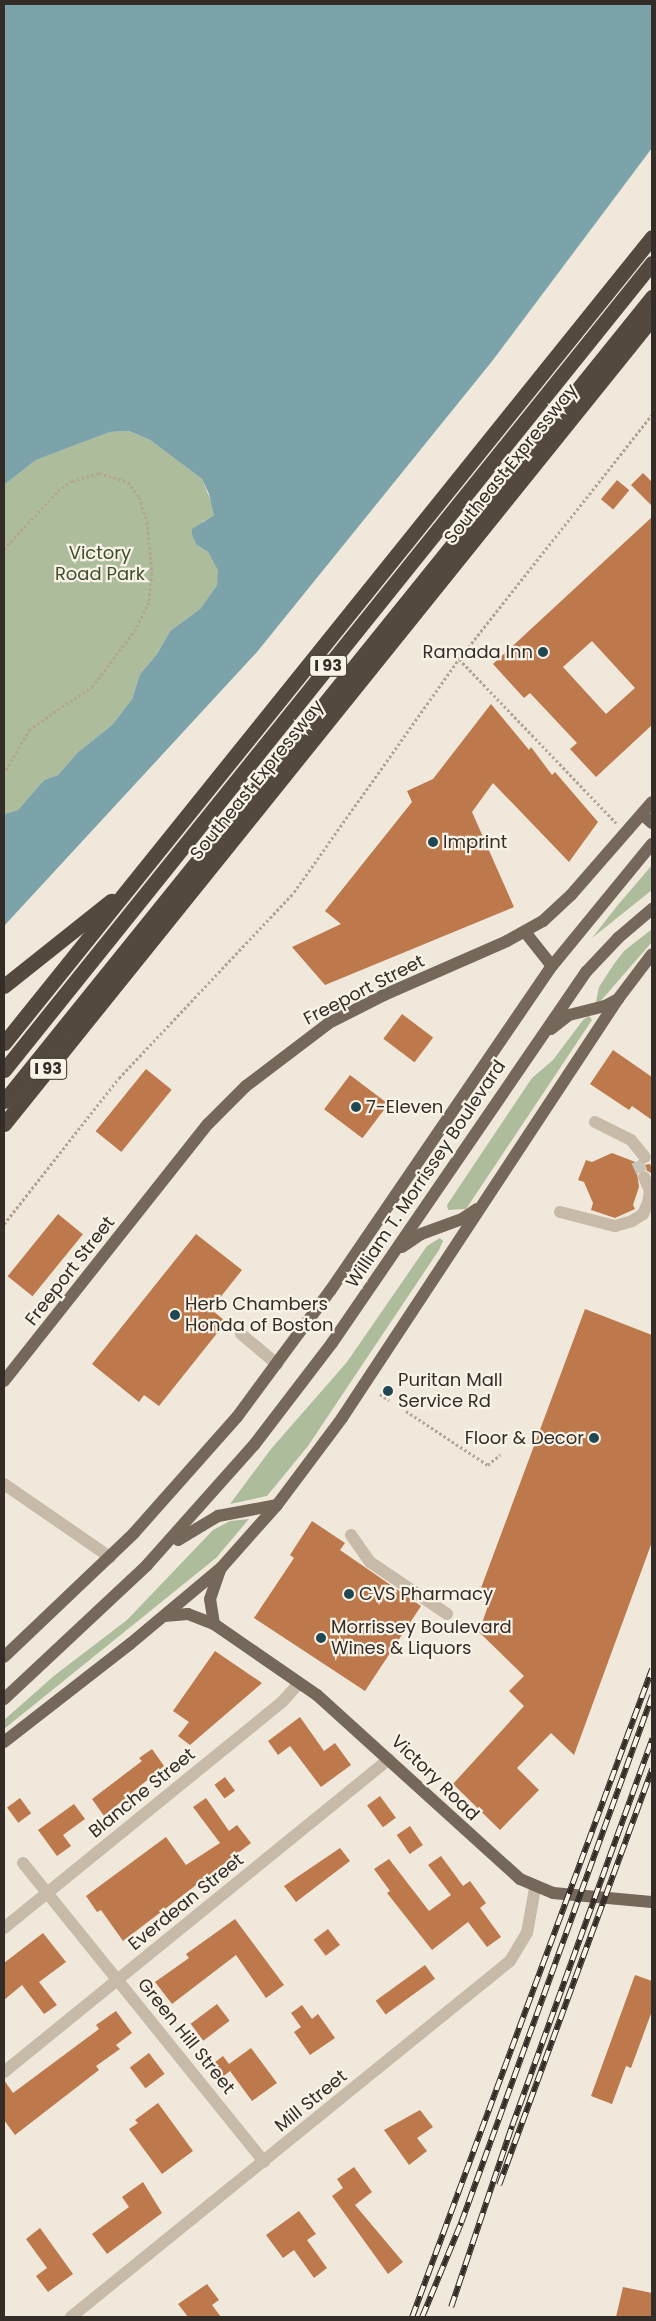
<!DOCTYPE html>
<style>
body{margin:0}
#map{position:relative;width:656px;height:2321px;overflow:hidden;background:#f0e9db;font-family:Poppins,sans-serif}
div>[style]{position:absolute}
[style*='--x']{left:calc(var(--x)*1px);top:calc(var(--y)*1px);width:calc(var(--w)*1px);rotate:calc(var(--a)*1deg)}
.green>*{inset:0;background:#adbd9c}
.water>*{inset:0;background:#7ca2aa}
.building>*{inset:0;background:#bd784b;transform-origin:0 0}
.minor-tunnel>*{height:12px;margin-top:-6px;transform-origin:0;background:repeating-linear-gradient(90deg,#cac3b7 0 12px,transparent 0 18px)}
.path>*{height:3px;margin-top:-1.5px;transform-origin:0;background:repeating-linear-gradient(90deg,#b2a592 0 2.5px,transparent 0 5px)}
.minor>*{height:12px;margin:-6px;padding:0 6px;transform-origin:6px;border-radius:6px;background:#c7baa8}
.major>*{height:12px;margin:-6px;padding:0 6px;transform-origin:6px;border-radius:6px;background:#75675a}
.highway>*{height:15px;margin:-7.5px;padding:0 7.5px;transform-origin:7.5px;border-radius:7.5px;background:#54493f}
.rail>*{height:5.5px;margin-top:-2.75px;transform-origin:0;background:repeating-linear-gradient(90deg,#f8f2e7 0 11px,#342d27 0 22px);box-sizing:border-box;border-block:1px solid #342d27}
.dots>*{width:14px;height:14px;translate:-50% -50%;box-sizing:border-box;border:2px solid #f8f2e7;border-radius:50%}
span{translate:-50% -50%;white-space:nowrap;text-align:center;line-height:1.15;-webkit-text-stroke:4.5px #f8f2e7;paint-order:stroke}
.shield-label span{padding:1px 4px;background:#f8f2e7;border:1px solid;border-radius:4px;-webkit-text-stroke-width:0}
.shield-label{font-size:16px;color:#342d27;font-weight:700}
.street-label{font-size:18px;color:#342d27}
.park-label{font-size:18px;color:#3e502d}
.poi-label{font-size:18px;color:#342d27}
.right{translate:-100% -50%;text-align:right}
.left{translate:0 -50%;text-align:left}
.frame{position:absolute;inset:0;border:5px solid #342d27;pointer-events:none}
</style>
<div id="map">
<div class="green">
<div style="clip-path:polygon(129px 431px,150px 440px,202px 479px,214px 509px,214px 515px,202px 522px,197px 545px,208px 552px,219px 570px,217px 585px,200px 609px,170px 631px,157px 654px,140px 674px,132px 699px,112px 725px,78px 752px,58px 775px,44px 780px,18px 810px,4px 814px,4px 485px,36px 460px,110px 432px)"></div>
<div style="clip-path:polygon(652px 865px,652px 890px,592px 938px,617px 906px)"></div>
<div style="clip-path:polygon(652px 929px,652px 942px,599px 1003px,596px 1002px,599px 987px,614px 964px,624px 951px)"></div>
<div style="clip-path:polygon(589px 1016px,592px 1020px,466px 1209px,448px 1210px,447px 1205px,532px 1078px,553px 1060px,583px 1020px)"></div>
<div style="clip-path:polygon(440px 1238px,443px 1241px,439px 1250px,308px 1446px,267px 1496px,230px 1504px,271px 1449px,347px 1362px,427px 1246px)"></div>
<div style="clip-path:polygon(249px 1519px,216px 1558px,4px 1729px,4px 1720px,55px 1675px,127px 1620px,213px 1530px,230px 1521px)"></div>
</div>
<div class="water">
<div style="clip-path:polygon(4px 4px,652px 4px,652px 148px,493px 360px,257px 652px,4px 926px,4px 814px,18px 810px,44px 780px,58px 775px,78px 752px,112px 725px,132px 699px,140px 674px,157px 654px,170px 631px,200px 609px,217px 585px,218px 570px,208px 552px,197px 545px,192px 535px,192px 529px,214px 515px,209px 494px,202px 479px,150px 440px,129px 431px,110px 432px,36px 460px,4px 485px)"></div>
</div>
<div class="building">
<div style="clip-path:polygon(643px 473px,652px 482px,652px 506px,631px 485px)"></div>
<div style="left:617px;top:480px;width:16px;height:25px;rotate:40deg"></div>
<div style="clip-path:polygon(evenodd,652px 517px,652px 725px,596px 777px,570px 749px,577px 743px,530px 693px,524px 698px,493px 664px,652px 517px,592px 641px,635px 688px,606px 714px,563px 667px,592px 641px)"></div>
<div style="clip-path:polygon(491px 704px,529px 750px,531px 747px,552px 775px,555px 772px,598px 822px,569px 862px,493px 783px,472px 812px,514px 907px,325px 985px,292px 947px,341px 924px,325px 911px,412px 802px,407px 791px,433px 779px)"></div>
<div style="left:402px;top:1014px;width:39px;height:31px;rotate:37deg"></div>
<div style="clip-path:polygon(613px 1050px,652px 1077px,652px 1120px,632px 1106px,629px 1110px,590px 1084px)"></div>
<div style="left:146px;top:1069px;width:33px;height:80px;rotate:39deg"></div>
<div style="left:350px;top:1075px;width:48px;height:43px;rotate:37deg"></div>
<div style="clip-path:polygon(612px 1153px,643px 1165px,650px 1164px,652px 1169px,651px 1173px,644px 1169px,637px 1173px,639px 1187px,633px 1205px,635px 1209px,615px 1218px,591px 1210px,593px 1203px,584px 1182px,578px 1180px,586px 1160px,592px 1162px)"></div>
<div style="left:58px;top:1214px;width:32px;height:80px;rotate:39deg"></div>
<div style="clip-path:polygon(196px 1234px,242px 1270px,211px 1309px,226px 1322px,159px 1406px,144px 1395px,139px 1402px,92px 1364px)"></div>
<div style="clip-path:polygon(585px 1309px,652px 1335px,652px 1542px,574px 1755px,551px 1733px,517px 1768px,539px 1790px,500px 1830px,453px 1784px,524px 1706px,509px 1691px,524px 1676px,479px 1632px,490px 1600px,478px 1596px)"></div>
<div style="clip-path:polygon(312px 1521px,345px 1543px,340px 1550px,421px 1606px,365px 1691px,254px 1618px,294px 1558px,290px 1555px)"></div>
<div style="clip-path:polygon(215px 1651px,262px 1683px,190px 1745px,178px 1736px,189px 1722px,173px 1711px)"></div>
<div style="clip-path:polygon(300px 1717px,324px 1751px,335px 1743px,351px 1765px,321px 1787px,290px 1746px,278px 1755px,268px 1741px)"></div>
<div style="clip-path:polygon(152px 1749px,164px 1766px,104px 1816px,92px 1799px,142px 1761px,139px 1758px)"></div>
<div style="left:225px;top:1777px;width:17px;height:13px;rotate:54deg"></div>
<div style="left:380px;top:1796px;width:27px;height:16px;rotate:54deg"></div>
<div style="left:20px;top:1798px;width:19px;height:16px;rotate:54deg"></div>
<div style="clip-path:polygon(206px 1798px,229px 1831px,237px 1825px,251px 1843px,123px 1941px,101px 1910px,97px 1912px,86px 1896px,166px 1837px,186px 1865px,220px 1843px,193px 1807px)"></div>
<div style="clip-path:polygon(74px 1804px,85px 1819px,63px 1835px,71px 1846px,57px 1856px,38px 1830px)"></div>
<div style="left:410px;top:1826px;width:23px;height:16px;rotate:56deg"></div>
<div style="clip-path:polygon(340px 1848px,350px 1861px,296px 1902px,284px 1886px)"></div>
<div style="clip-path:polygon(441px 1856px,463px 1886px,470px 1881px,486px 1903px,480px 1908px,501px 1937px,487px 1947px,468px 1922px,432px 1950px,387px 1893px,390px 1891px,374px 1869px,389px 1859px,429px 1911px,451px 1895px,428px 1865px)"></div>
<div style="clip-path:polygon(235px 1919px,284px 1985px,266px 1998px,236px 1955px,172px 2004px,155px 1982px,189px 1958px,186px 1954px)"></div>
<div style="left:328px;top:1929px;width:20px;height:18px;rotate:53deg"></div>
<div style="clip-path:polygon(43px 1933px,66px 1962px,39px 1982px,57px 2005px,44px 2014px,22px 1985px,4px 2000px,4px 1963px)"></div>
<div style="left:425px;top:1965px;width:17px;height:61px;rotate:54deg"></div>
<div style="clip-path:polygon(635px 1975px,652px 1981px,652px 2011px,631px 2068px,626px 2066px,612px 2104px,591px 2096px)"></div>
<div style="left:217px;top:2004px;width:21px;height:33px;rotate:53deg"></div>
<div style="clip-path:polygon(302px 2005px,312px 2019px,318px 2014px,335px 2038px,310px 2055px,294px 2032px,301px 2027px,291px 2013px)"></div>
<div style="clip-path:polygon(116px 2011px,132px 2033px,116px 2045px,120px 2049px,96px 2066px,99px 2070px,15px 2135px,4px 2120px,4px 2080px,13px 2093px,99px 2029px,96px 2025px)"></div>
<div style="clip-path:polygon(251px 2048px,277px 2083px,252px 2101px,230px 2071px,220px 2079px,210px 2066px,223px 2056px,229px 2064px)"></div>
<div style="left:149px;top:2053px;width:26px;height:24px;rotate:53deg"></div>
<div style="clip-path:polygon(158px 2103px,193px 2151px,162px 2174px,129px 2129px,138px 2123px,135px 2120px)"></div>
<div style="clip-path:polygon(420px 2110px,433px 2127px,417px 2138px,427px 2151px,409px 2165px,384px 2130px)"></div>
<div style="clip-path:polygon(354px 2167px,372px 2192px,355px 2205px,403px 2262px,388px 2274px,332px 2196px,343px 2188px,337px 2179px)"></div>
<div style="clip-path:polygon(143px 2182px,162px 2213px,107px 2254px,92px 2234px,129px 2207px,122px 2197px)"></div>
<div style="clip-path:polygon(299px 2211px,316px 2234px,307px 2240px,327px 2268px,314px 2278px,294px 2250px,283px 2258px,266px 2235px)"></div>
<div style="clip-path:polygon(40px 2228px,73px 2274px,48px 2292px,36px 2276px,47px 2268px,26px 2239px)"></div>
<div style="clip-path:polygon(207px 2284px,219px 2300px,212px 2305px,221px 2317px,188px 2317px,178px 2304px)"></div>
<div style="clip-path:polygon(623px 2287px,652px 2293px,652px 2317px,616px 2317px)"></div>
</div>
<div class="minor-tunnel">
<div style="--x:637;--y:1161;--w:17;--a:66"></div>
</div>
<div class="path">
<div style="--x:4;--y:549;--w:79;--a:-47"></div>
<div style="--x:58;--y:491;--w:17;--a:-36"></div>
<div style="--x:72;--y:481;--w:28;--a:-17"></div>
<div style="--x:99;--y:473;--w:30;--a:17"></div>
<div style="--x:128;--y:482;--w:19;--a:54"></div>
<div style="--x:139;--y:497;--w:26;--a:72"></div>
<div style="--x:147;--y:522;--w:51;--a:84.4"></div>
<div style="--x:152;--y:573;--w:29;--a:96"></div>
<div style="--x:149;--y:602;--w:30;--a:116"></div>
<div style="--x:136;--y:629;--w:71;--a:127"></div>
<div style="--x:93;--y:686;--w:76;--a:145.7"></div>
<div style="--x:30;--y:729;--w:51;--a:120.6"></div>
<div style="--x:459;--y:659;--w:227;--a:46.2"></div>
<div style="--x:4;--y:1224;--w:186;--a:-51.8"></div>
<div style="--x:119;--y:1078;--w:255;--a:-46.7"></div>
<div style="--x:294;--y:892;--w:286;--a:-54.7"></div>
<div style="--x:459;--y:659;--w:311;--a:-51.7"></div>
<div style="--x:380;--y:1394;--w:11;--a:34"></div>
<div style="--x:406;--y:1411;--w:98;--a:33.4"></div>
<div style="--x:488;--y:1465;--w:16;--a:-40"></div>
</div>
<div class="minor">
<div style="--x:595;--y:1122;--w:40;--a:26.6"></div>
<div style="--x:631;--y:1140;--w:22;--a:51"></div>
<div style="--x:560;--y:1212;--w:57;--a:14.3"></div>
<div style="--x:615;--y:1226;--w:18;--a:-16"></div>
<div style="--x:632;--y:1221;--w:13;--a:-32"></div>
<div style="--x:643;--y:1214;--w:12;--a:-66"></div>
<div style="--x:648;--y:1203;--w:12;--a:-81"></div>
<div style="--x:650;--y:1191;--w:15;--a:-113"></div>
<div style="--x:241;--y:1334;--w:47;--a:39.8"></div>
<div style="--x:4;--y:1484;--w:129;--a:34.6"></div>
<div style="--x:351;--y:1535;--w:33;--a:55"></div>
<div style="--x:370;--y:1562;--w:93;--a:34"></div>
<div style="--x:23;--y:1863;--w:384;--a:51.1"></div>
<div style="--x:4;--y:1928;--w:358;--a:-39.1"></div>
<div style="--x:282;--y:1702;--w:25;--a:-48"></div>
<div style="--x:4;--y:2072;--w:496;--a:-39.1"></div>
<div style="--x:71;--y:2317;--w:565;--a:-39.04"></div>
<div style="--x:510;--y:1961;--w:33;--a:-59"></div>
<div style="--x:527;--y:1933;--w:46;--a:-79.9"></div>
</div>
<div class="major">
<div style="--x:642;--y:814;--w:13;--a:42"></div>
<div style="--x:525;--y:932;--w:43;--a:51.5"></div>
<div style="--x:551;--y:1029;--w:23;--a:-38"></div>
<div style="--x:569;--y:1015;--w:37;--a:-14"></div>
<div style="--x:605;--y:1006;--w:15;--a:-28"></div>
<div style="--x:402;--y:1247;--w:23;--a:-34"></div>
<div style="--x:421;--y:1234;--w:44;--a:-20.1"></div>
<div style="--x:462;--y:1219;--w:18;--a:-34"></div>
<div style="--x:4;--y:1381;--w:328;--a:-51.6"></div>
<div style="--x:208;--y:1124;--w:54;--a:-45"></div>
<div style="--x:246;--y:1086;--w:104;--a:-37.2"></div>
<div style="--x:329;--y:1023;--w:62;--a:-27"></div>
<div style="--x:384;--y:995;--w:134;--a:-23.7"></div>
<div style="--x:507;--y:941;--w:41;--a:-29.1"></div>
<div style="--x:543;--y:921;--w:38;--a:-43"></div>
<div style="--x:571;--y:895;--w:123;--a:-48.9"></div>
<div style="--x:178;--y:1540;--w:47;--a:-31"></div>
<div style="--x:218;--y:1516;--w:60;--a:-10.6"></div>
<div style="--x:164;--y:1616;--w:24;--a:-5"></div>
<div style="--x:188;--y:1614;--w:28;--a:21"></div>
<div style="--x:214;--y:1624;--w:125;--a:34.6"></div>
<div style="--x:317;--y:1695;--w:274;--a:42.2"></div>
<div style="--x:520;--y:1879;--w:36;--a:23"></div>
<div style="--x:553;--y:1893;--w:99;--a:5.2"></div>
<div style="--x:214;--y:1624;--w:25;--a:-99"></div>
<div style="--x:210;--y:1599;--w:31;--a:-71"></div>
<div style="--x:4;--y:1657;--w:180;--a:-43.6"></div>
<div style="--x:134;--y:1533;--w:155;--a:-48.4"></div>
<div style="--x:237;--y:1417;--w:157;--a:-53.6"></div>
<div style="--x:330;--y:1291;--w:394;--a:-55.7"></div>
<div style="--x:552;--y:966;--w:158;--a:-50.7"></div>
<div style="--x:4;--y:1699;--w:196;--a:-43.1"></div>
<div style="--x:147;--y:1565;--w:161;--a:-48.3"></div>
<div style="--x:254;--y:1445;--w:128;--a:-52.6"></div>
<div style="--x:332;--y:1343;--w:450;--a:-55.6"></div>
<div style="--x:586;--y:972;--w:47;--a:-46.7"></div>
<div style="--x:618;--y:938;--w:45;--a:-40.5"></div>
<div style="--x:4;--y:1742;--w:160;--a:-37.9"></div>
<div style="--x:130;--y:1644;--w:119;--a:-39.9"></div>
<div style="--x:221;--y:1568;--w:84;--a:-48.4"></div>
<div style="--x:277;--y:1505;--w:109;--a:-53.2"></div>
<div style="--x:342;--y:1418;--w:502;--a:-56.63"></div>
<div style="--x:618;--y:999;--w:56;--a:-52.9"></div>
</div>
<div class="highway">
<div style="--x:4;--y:986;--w:137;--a:-38.5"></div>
<div style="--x:4;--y:1043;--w:1034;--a:-51.2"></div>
<div style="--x:4;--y:1070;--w:1035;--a:-51.24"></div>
<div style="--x:4;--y:1101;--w:1033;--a:-51.13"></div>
<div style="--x:4;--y:1124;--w:1034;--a:-51.2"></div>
</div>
<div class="rail">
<div style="--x:499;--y:2185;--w:443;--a:-69.8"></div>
<div style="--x:451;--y:2307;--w:191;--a:-71.4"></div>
<div style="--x:512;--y:2126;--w:412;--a:-70.1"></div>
<div style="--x:412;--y:2317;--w:691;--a:-69.68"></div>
<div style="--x:422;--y:2317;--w:102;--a:-67.5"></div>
<div style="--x:461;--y:2223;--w:561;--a:-70.08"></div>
</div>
<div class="dots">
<div style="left:543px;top:652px;background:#204752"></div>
<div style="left:433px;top:842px;background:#204752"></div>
<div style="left:356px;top:1107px;background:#204752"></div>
<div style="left:175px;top:1315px;background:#204752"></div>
<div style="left:388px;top:1391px;background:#204752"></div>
<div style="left:594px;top:1438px;background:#204752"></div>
<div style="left:349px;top:1594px;background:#204752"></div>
<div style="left:321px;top:1638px;background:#204752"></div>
</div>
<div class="shield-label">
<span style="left:328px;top:666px">I 93</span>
<span style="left:48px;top:1069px">I 93</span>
</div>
<div class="street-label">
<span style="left:511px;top:464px;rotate:-51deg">Southeast Expressway</span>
<span style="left:257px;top:780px;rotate:-51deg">Southeast Expressway</span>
<span style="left:364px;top:990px;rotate:-27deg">Freeport Street</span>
<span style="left:426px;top:1174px;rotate:-56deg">William T. Morrissey Boulevard</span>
<span style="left:70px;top:1271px;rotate:-52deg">Freeport Street</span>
<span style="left:435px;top:1778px;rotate:44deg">Victory Road</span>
<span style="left:142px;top:1793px;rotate:-39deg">Blanche Street</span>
<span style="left:186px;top:1902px;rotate:-39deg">Everdean Street</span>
<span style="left:186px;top:2036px;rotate:51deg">Green Hill Street</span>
<span style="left:311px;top:2101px;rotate:-39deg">Mill Street</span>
</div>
<div class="park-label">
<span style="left:100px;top:564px">Victory<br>Road Park</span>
</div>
<div class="poi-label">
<span class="right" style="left:533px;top:652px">Ramada Inn</span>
<span class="left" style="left:443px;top:842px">Imprint</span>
<span class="left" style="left:366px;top:1107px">7-Eleven</span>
<span class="left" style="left:185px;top:1315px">Herb Chambers<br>Honda of Boston</span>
<span class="left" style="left:398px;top:1391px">Puritan Mall<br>Service Rd</span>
<span class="right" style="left:584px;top:1438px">Floor &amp; Decor</span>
<span class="left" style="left:359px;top:1594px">CVS Pharmacy</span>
<span class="left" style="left:331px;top:1638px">Morrissey Boulevard<br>Wines &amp; Liquors</span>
</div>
<div class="frame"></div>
</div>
